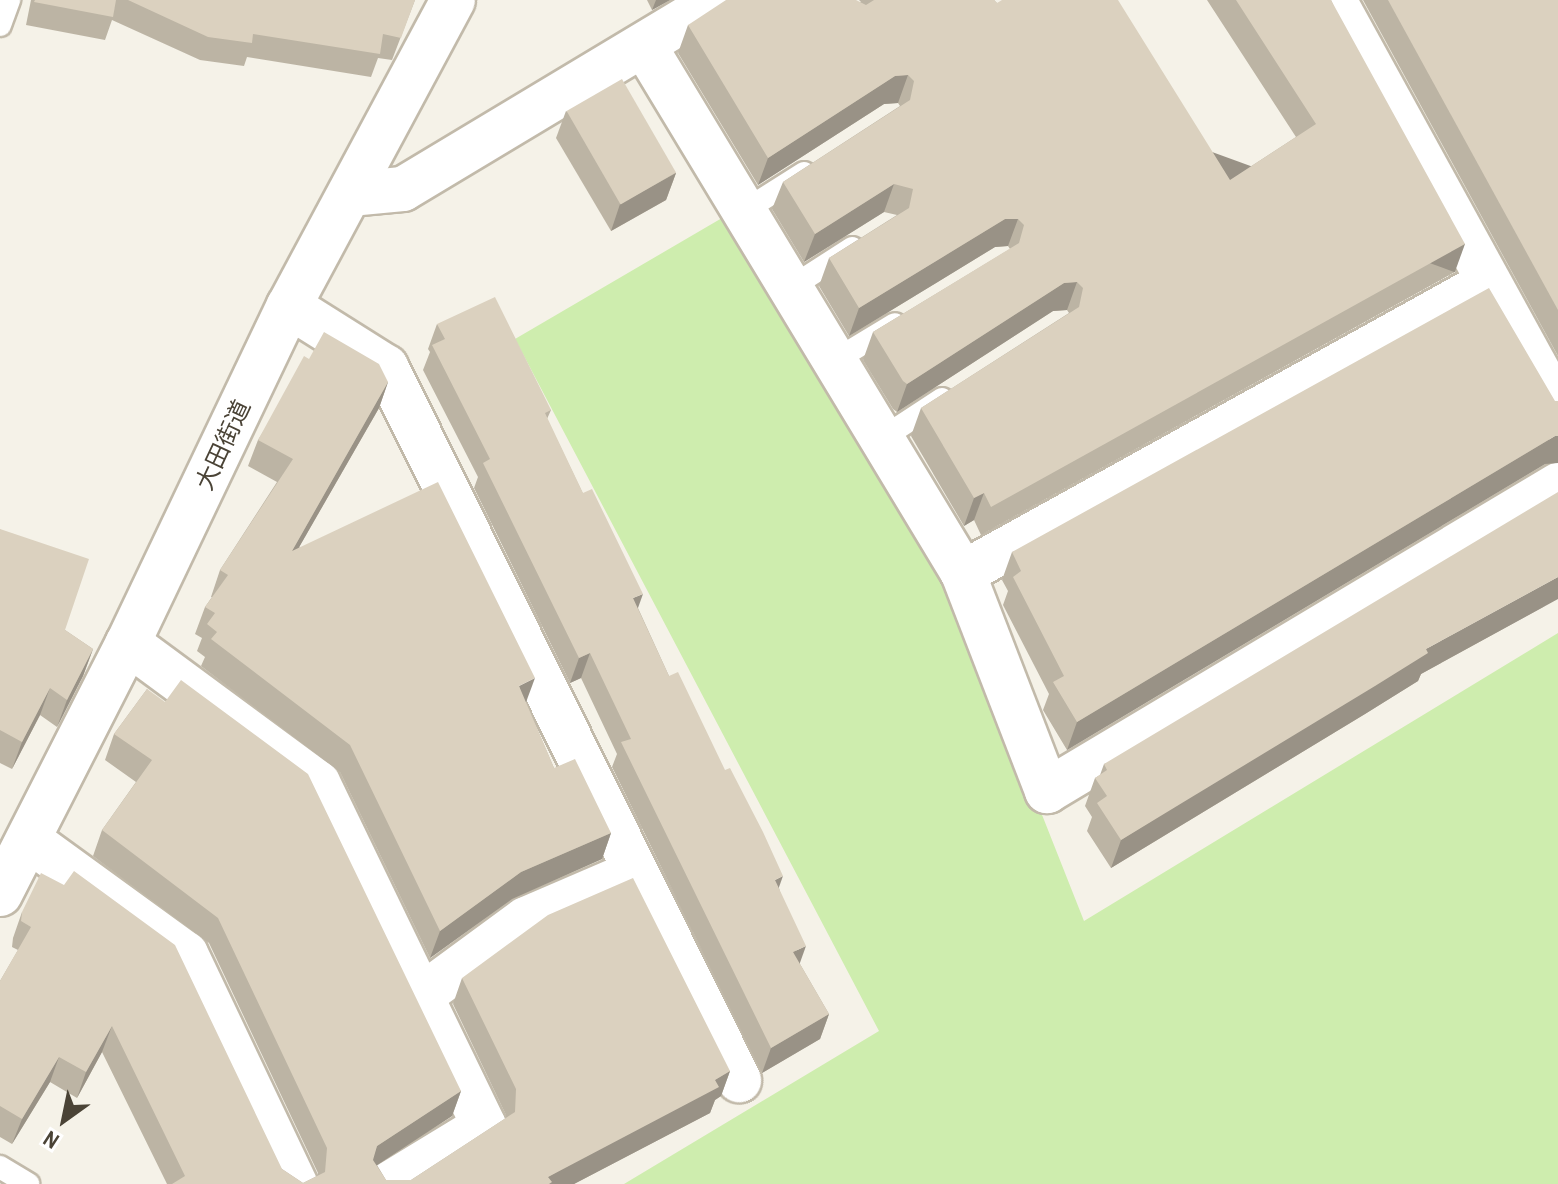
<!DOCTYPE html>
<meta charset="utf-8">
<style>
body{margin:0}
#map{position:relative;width:1558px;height:1184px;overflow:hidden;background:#f5f2e8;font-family:"Archivo Narrow","Noto Sans JP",sans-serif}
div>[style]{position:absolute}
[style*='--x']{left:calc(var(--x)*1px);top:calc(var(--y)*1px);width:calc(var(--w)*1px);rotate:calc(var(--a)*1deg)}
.green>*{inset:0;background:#ceedae}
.roads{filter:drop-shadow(2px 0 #c2baaa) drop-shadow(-2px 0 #c2baaa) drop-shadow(0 2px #c2baaa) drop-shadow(0 -2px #c2baaa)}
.lane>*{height:22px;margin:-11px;padding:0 11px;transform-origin:11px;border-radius:11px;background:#fff}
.street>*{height:44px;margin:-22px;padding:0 22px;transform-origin:22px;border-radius:22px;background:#fff}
.wall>*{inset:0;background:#bcb4a4}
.shaded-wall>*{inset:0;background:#999286;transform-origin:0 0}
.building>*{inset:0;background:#dbd1bf;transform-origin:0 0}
span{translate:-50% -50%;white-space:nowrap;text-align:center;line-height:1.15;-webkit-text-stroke:6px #fff;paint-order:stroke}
.street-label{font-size:24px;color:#4a4336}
.north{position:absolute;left:24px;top:1080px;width:80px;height:80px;-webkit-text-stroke:6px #fff;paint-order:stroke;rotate:213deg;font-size:22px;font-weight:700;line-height:32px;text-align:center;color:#4a4336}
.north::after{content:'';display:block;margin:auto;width:28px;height:36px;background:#4a4336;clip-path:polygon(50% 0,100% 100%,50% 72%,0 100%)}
</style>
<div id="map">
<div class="green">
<div style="clip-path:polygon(722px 218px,950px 582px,1084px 921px,1558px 633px,1558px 1184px,624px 1184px,879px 1031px,515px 339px)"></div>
</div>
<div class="roads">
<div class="lane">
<div style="--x:0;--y:25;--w:27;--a:-70"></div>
<div style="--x:744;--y:211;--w:71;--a:-32.3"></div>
<div style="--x:790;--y:288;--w:74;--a:-32.8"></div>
<div style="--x:834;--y:361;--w:71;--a:-31.2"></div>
<div style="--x:881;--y:439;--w:73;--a:-33.3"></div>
<div style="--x:0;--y:1167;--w:33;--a:31"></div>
</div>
<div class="street">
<div style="--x:1334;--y:0;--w:465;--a:61.2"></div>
<div style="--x:645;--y:47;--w:615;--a:58.84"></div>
<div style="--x:350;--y:194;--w:53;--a:-5.4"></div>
<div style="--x:403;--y:189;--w:366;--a:-31"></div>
<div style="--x:1487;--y:283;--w:599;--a:151.04"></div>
<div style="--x:963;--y:573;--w:234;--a:68.9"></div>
<div style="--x:1047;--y:791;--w:596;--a:-30.91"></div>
<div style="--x:289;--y:306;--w:115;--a:32.2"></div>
<div style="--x:386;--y:367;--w:796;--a:63.66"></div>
<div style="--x:128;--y:643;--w:236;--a:36.4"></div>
<div style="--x:318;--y:783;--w:237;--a:64.2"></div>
<div style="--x:421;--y:996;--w:144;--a:64.1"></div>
<div style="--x:484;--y:1126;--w:111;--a:148.6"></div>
<div style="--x:29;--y:840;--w:194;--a:36"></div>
<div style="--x:186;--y:954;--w:255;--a:64.6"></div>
<div style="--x:0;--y:894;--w:282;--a:-63"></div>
<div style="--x:128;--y:643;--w:373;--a:-64.5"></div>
<div style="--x:289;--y:306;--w:347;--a:-61.8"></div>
<div style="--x:421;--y:996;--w:130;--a:-36.3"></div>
<div style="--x:526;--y:919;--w:116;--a:-23.3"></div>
</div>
</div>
<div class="wall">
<div style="clip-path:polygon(31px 0,415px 0,392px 60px,378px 58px,371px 77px,247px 57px,244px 66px,200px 60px,112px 20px,105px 40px,26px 25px)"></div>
<div style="clip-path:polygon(647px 0,670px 0,652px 10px)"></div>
<div style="clip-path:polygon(859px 0,994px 0,997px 3px,1230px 180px,1296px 137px,1207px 0,1331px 0,1455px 272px,981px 535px,974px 520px,964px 526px,911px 436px,921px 408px,1069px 313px,1067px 310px,1053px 311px,897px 412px,893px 409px,863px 360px,873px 332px,1010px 249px,1008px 246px,995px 247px,849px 336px,819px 286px,829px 258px,897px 215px,884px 212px,804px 262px,772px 209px,783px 182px,900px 106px,898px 103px,884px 104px,758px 185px,678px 53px,688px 25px,861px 2px)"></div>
<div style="clip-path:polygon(1363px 0,1558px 0,1558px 356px)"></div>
<div style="clip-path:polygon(566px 111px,676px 173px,666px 200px,611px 231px,556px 138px)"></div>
<div style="clip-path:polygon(437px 324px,551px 410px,547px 419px,638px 608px,669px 676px,779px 888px,800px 964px,829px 1014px,820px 1039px,762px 1073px,612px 767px,617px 754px,581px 678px,570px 683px,474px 488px,478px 477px,423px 370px,430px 352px,428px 349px)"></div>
<div style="clip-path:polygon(309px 359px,388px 382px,379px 408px,299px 547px,526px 703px,554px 768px,611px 833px,602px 859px,512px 899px,430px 958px,340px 772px,201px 666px,205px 657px,197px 651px,202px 638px,195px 634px,205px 607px,212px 597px,211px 597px,220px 570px,277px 482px,248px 466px,258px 440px)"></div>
<div style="clip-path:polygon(1555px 401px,1545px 464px,1067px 750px,1043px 710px,1049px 694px,1003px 605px,1008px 591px,1002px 580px,1012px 552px)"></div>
<div style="clip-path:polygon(0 529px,65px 630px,93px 649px,83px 676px,57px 727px,40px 715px,12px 769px,0 763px)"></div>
<div style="clip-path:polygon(1545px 606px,1421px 674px,1418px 681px,1365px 714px,1111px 868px,1087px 831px,1092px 817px,1085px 806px,1095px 778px,1100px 775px,1104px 764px)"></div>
<div style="clip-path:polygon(147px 689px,461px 1091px,452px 1116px,377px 1165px,386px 1180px,411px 1180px,506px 1118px,506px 1115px,453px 1004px,462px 978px,730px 1071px,721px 1096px,715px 1100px,710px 1113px,574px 1184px,167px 1184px,102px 1052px,77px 1098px,50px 1082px,12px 1144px,0 1137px,0 981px,18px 950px,12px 947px,13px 938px,22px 912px,282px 1169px,303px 1183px,317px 1176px,318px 1173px,209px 943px,93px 856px,102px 830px,136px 782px,105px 760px,114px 734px)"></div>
</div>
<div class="shaded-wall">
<div style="clip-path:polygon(656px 0,670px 0,652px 10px)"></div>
<div style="clip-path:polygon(908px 75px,898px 103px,884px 104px,758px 185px,768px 158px,895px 76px)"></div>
<div style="clip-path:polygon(676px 173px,666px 200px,611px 231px,620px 204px)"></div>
<div style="clip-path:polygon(894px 184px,884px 212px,804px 262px,815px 234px)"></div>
<div style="clip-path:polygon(1005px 219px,1018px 219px,1008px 246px,995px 247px,849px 336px,859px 308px)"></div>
<div style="left:1465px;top:244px;width:30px;height:542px;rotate:110deg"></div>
<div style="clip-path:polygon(1077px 282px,1067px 310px,1053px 311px,897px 412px,907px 384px,1064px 283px)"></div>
<div style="clip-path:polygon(388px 382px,379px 408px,282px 577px,292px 551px)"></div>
<div style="clip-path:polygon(1555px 436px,1558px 436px,1558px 463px,1545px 464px,1067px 750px,1077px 722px)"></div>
<div style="clip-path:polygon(984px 493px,974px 520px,964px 526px,974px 498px)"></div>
<div style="clip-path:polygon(1558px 577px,1558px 599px,1421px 674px,1418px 681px,1365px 714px,1111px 868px,1121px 840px,1426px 649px)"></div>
<div style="clip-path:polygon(643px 594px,634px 619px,633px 598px)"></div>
<div style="clip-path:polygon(93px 649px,83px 676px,57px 727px,67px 700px)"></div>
<div style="clip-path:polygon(590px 653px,581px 678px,570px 683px,579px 658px)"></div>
<div style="clip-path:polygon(535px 678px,525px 705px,519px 686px)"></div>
<div style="clip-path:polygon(50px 688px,40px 715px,12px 769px,22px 742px)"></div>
<div style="clip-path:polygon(611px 833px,602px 859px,512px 899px,430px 958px,440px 931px,521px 872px)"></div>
<div style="clip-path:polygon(783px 876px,774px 901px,775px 880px)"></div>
<div style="clip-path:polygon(806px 946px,797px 971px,793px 952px)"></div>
<div style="clip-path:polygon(829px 1014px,820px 1039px,762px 1073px,771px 1048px)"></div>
<div style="clip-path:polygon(112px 1026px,102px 1052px,77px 1098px,86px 1072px)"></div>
<div style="clip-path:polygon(59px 1057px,50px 1082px,12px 1144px,22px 1119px)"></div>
<div style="clip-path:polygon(730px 1071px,721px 1096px,715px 1100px,710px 1113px,574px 1184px,545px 1184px,548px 1177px)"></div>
<div style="clip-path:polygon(461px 1091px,452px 1116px,368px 1171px,377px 1146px)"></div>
</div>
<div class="building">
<div style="clip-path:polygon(35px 0,116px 0,113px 17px,34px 2px)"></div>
<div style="clip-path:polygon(128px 0,415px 0,401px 38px,383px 34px,380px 54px,253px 34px,252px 43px,208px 37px)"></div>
<div style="clip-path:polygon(726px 0,856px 0,866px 5px,874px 0,994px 0,997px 3px,1002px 0,1118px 0,1230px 180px,1316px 124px,1236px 0,1331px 0,1465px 244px,991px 507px,984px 493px,974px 498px,921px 408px,1079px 307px,1083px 288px,1077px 282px,1064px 283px,907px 384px,903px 381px,873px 332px,1019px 243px,1024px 225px,1018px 219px,1005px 219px,859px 308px,829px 258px,909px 208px,913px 189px,894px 184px,815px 234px,783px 182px,910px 100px,914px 81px,908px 75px,895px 76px,768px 158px,688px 25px)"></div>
<div style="clip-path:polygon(1388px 0,1558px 0,1558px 310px)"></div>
<div style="left:622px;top:79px;width:108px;height:64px;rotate:60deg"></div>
<div style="clip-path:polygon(1489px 288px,1555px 401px,1558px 401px,1558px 436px,1555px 436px,1077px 722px,1053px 682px,1064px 676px,1013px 577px,1021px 571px,1012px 552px)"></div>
<div style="clip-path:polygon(495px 297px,551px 410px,545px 413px,583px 493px,592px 489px,643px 594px,633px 598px,669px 676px,678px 672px,725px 770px,730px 768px,763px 832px,783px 876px,775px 880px,806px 946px,793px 952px,829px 1014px,771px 1048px,621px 742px,631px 739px,590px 653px,579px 658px,483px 463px,490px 459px,432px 345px,445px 339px,437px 324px)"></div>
<div style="clip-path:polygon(324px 332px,379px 364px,388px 382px,292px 551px,438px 482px,535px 678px,519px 686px,554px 768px,575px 759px,611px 833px,521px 872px,440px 931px,350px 745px,211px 639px,217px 632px,207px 624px,215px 613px,205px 607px,228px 575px,220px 570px,293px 459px,258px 440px,304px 356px,309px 359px)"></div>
<div style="clip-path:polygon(1558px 492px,1558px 577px,1426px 649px,1428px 653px,1375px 686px,1121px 840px,1097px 803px,1107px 796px,1095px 778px,1107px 770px,1104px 764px)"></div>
<div style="clip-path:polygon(0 529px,89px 559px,65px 630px,93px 649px,67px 700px,50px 688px,22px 742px,0 730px)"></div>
<div style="clip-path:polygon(181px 680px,308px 774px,461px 1091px,377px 1146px,373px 1160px,386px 1180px,411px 1180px,515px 1112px,516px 1089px,462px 978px,548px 915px,633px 878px,730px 1071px,715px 1080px,719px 1087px,548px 1177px,552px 1182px,549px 1184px,172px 1184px,185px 1176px,112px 1026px,86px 1072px,59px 1057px,22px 1119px,0 1106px,0 981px,31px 927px,21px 921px,22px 912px,41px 873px,64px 885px,74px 871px,175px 945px,282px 1169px,303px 1183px,325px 1172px,327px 1148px,218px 918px,102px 830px,152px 760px,114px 734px,147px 689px,165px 702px)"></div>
</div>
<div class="street-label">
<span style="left:223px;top:445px;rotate:-65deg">大田街道</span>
</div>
<div class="north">N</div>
</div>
